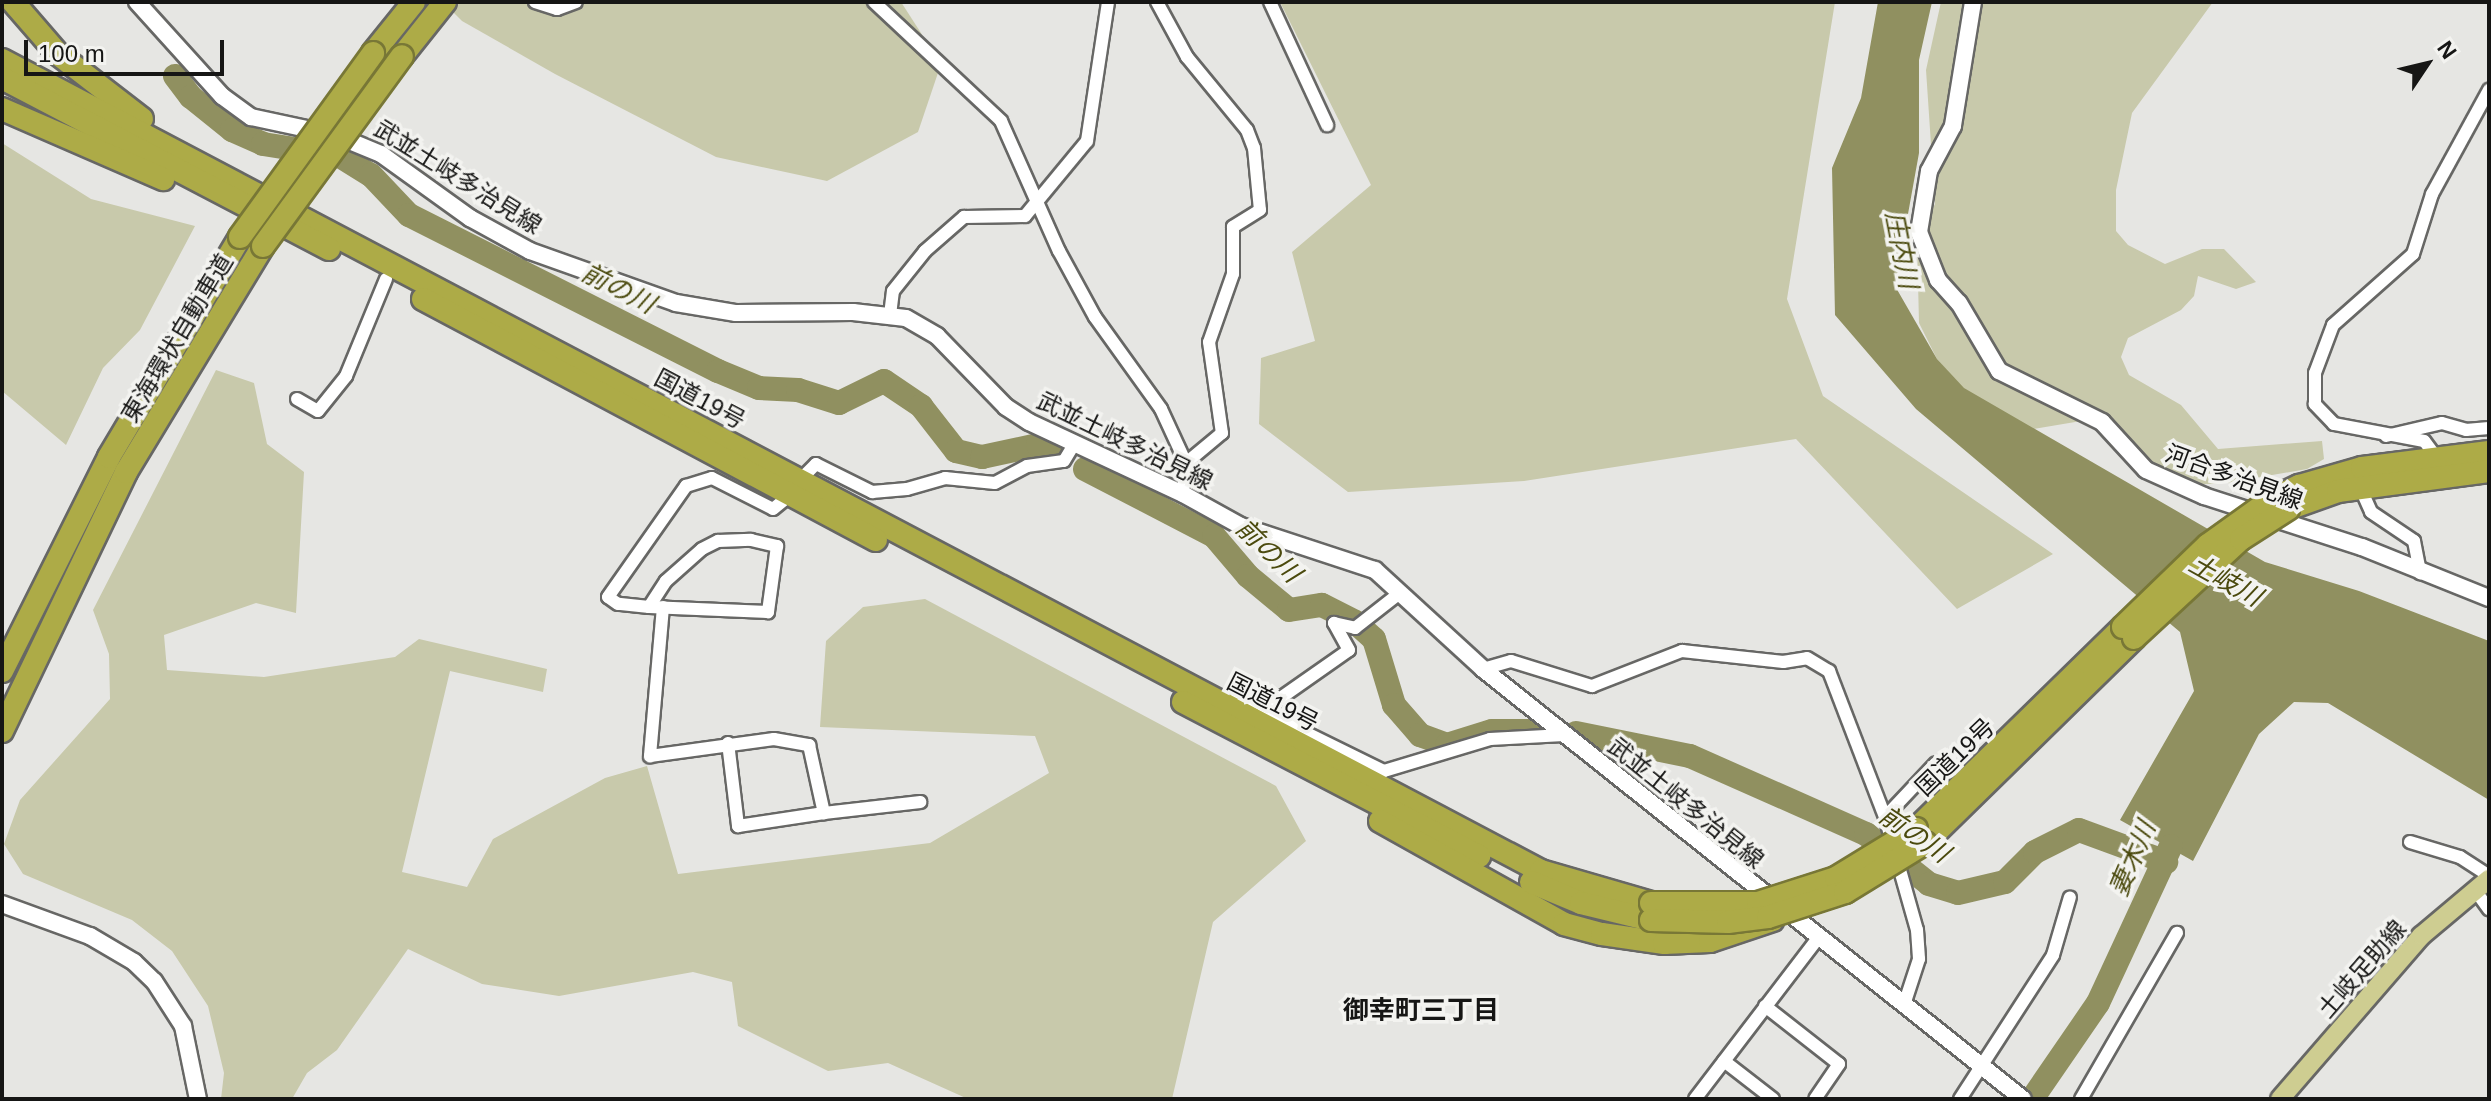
<!DOCTYPE html>
<meta charset="utf-8">
<style>
body{margin:0}
#map{position:relative;width:2491px;height:1101px;overflow:hidden;background:#e6e6e3;font-family:Helvetica,"Noto Sans JP",sans-serif}
div>[style]{position:absolute}
[style*='--x']{left:calc(var(--x)*1px);top:calc(var(--y)*1px);width:calc(var(--w)*1px);rotate:calc(var(--a)*1deg)}
.green>*{inset:0;background:#c8c9ab}
.water>*{inset:0;background:#909060}
.river>*{height:24px;margin:-12px;padding:0 12px;transform-origin:12px;border-radius:12px;background:#909060}
.roads{filter:drop-shadow(2px 0 #676765) drop-shadow(-2px 0 #676765) drop-shadow(0 2px #676765) drop-shadow(0 -2px #676765)}
.street>*{height:12px;margin:-6px;padding:0 6px;transform-origin:6px;border-radius:6px;background:#fff}
.secondary>*{height:16px;margin:-8px;padding:0 8px;transform-origin:8px;border-radius:8px;background:#fff}
.primary>*{height:18px;margin:-9px;padding:0 9px;transform-origin:9px;border-radius:9px;background:#cecd91}
.highway>*{height:22px;margin:-11px;padding:0 11px;transform-origin:11px;border-radius:11px;background:#adab47}
.bridges{filter:drop-shadow(2px 0 #787736) drop-shadow(-2px 0 #787736) drop-shadow(0 2px #787736) drop-shadow(0 -2px #787736)}
.highway-bridge>*{height:22px;margin:-11px;padding:0 11px;transform-origin:11px;border-radius:11px;background:#adab47}
span{translate:-50% -50%;white-space:nowrap;text-align:center;line-height:1.15;-webkit-text-stroke:7px #f3f3f0;paint-order:stroke}
.street-label{font-size:24px;color:#161615}
.water-label{font-size:26px;color:#4b4a0e;font-style:italic}
.neighbourhood-label{font-size:26px;color:#161615;font-weight:700}
.frame{position:absolute;inset:0;border:4px solid #161615;pointer-events:none}
.north{position:absolute;left:2387px;top:24px;width:80px;height:80px;-webkit-text-stroke:6px #f3f3f0;paint-order:stroke;rotate:55deg;font-size:22px;font-weight:700;line-height:32px;text-align:center;color:#161615}
.north::after{content:'';display:block;margin:auto;width:28px;height:36px;background:#161615;clip-path:polygon(50% 0,100% 100%,50% 72%,0 100%)}
.scale{position:absolute;left:24px;top:40px;width:200px;height:36px;box-sizing:border-box;border:4px solid #161615;border-top:0;padding-left:10px;font-size:24px;line-height:28px;white-space:nowrap;color:#161615;-webkit-text-stroke:6px #f3f3f0;paint-order:stroke}
</style>
<div id="map">
<div class="green">
<div style="clip-path:polygon(443px 2px,901px 2px,941px 64px,918px 132px,827px 181px,716px 157px,555px 74px,462px 21px)"></div>
<div style="clip-path:polygon(1280px 2px,1835px 2px,1787px 299px,1823px 396px,2053px 554px,1957px 609px,1796px 439px,1524px 481px,1348px 492px,1259px 424px,1261px 358px,1315px 341px,1292px 252px,1371px 185px)"></div>
<div style="clip-path:polygon(1941px 2px,2213px 2px,2132px 113px,2116px 190px,2116px 231px,2128px 245px,2165px 264px,2202px 249px,2224px 249px,2256px 282px,2236px 289px,2198px 276px,2194px 296px,2181px 310px,2128px 338px,2121px 357px,2129px 375px,2181px 405px,2218px 449px,2322px 441px,2324px 459px,2307px 469px,2226px 483px,2169px 486px,2133px 468px,2087px 420px,2003px 434px,1937px 359px,1919px 323px,1917px 240px,1935px 204px,1926px 70px)"></div>
<div style="clip-path:polygon(2px 143px,91px 199px,195px 226px,140px 330px,103px 368px,66px 445px,2px 391px)"></div>
<div style="clip-path:polygon(216px 370px,254px 383px,267px 444px,304px 472px,296px 613px,256px 603px,164px 635px,167px 670px,264px 677px,395px 657px,419px 639px,547px 669px,543px 692px,450px 671px,402px 872px,467px 887px,493px 839px,605px 778px,647px 766px,678px 874px,930px 843px,1049px 773px,1035px 736px,820px 727px,826px 641px,863px 607px,925px 599px,1276px 786px,1306px 841px,1213px 922px,1172px 1099px,968px 1099px,888px 1063px,828px 1071px,738px 1026px,732px 982px,693px 972px,559px 996px,482px 984px,408px 949px,337px 1050px,307px 1073px,292px 1099px,221px 1099px,224px 1073px,208px 1006px,172px 951px,132px 920px,23px 874px,4px 844px,20px 800px,110px 699px,109px 654px,93px 610px)"></div>
</div>
<div class="water">
<div style="clip-path:polygon(1878px 2px,1932px 2px,1919px 60px,1919px 153px,1895px 286px,1937px 359px,1964px 388px,2265px 562px,2359px 591px,2489px 641px,2489px 800px,2328px 703px,2294px 702px,2259px 734px,2193px 861px,2120px 820px,2194px 691px,2180px 632px,1916px 409px,1835px 315px,1832px 168px,1861px 98px)"></div>
</div>
<div class="river">
<div style="--x:175;--y:76;--w:26;--a:53"></div>
<div style="--x:191;--y:97;--w:53;--a:38.8"></div>
<div style="--x:232;--y:130;--w:34;--a:24"></div>
<div style="--x:263;--y:144;--w:78;--a:8.9"></div>
<div style="--x:340;--y:156;--w:36;--a:32"></div>
<div style="--x:371;--y:175;--w:55;--a:46.5"></div>
<div style="--x:409;--y:215;--w:346;--a:26.8"></div>
<div style="--x:718;--y:371;--w:44;--a:22.5"></div>
<div style="--x:759;--y:388;--w:39;--a:3"></div>
<div style="--x:798;--y:390;--w:43;--a:17.6"></div>
<div style="--x:839;--y:403;--w:50;--a:-26.1"></div>
<div style="--x:884;--y:381;--w:45;--a:34"></div>
<div style="--x:921;--y:406;--w:57;--a:52.1"></div>
<div style="--x:956;--y:451;--w:27;--a:13"></div>
<div style="--x:982;--y:457;--w:57;--a:-12.1"></div>
<div style="--x:1038;--y:445;--w:13;--a:27"></div>
<div style="--x:1085;--y:469;--w:145;--a:27.4"></div>
<div style="--x:1214;--y:536;--w:52;--a:49.6"></div>
<div style="--x:1248;--y:576;--w:53;--a:39.7"></div>
<div style="--x:1289;--y:610;--w:33;--a:-9"></div>
<div style="--x:1322;--y:605;--w:37;--a:27"></div>
<div style="--x:1355;--y:622;--w:25;--a:42"></div>
<div style="--x:1374;--y:639;--w:69;--a:73.1"></div>
<div style="--x:1394;--y:705;--w:40;--a:49"></div>
<div style="--x:1420;--y:735;--w:29;--a:20"></div>
<div style="--x:1447;--y:745;--w:47;--a:-17.3"></div>
<div style="--x:1492;--y:731;--w:49;--a:0"></div>
<div style="--x:1576;--y:733;--w:116;--a:11.4"></div>
<div style="--x:1690;--y:756;--w:193;--a:23.9"></div>
<div style="--x:1866;--y:834;--w:80;--a:38.4"></div>
<div style="--x:1929;--y:884;--w:30;--a:17"></div>
<div style="--x:1958;--y:893;--w:48;--a:-13.2"></div>
<div style="--x:2005;--y:882;--w:42;--a:-45"></div>
<div style="--x:2035;--y:852;--w:49;--a:-26.6"></div>
<div style="--x:2079;--y:830;--w:93;--a:20.2"></div>
<div style="--x:2032;--y:1099;--w:116;--a:-55.5"></div>
<div style="--x:2098;--y:1003;--w:173;--a:-65.1"></div>
</div>
<div class="roads">
<div class="street">
<div style="--x:535;--y:2;--w:23;--a:18"></div>
<div style="--x:557;--y:9;--w:20;--a:-20"></div>
<div style="--x:874;--y:2;--w:174;--a:43.1"></div>
<div style="--x:1001;--y:121;--w:142;--a:66"></div>
<div style="--x:1059;--y:251;--w:75;--a:61.4"></div>
<div style="--x:1095;--y:317;--w:113;--a:54.3"></div>
<div style="--x:1161;--y:409;--w:60;--a:65.2"></div>
<div style="--x:1186;--y:463;--w:31;--a:96"></div>
<div style="--x:1157;--y:2;--w:63;--a:61.4"></div>
<div style="--x:1187;--y:57;--w:94;--a:50.6"></div>
<div style="--x:1247;--y:130;--w:19;--a:69"></div>
<div style="--x:1254;--y:148;--w:62;--a:84.5"></div>
<div style="--x:1260;--y:210;--w:32;--a:148"></div>
<div style="--x:1233;--y:227;--w:47;--a:90"></div>
<div style="--x:1233;--y:274;--w:72;--a:109.4"></div>
<div style="--x:1209;--y:342;--w:92;--a:81.9"></div>
<div style="--x:1222;--y:433;--w:47;--a:140.2"></div>
<div style="--x:1270;--y:2;--w:136;--a:65.1"></div>
<div style="--x:890;--y:315;--w:24;--a:-83"></div>
<div style="--x:893;--y:291;--w:51;--a:-51.3"></div>
<div style="--x:925;--y:251;--w:52;--a:-41.1"></div>
<div style="--x:964;--y:217;--w:61;--a:-0.9"></div>
<div style="--x:1025;--y:216;--w:97;--a:-50.4"></div>
<div style="--x:1087;--y:141;--w:141;--a:-81.4"></div>
<div style="--x:297;--y:399;--w:24;--a:30"></div>
<div style="--x:318;--y:411;--w:45;--a:-51.3"></div>
<div style="--x:346;--y:376;--w:105;--a:-67.6"></div>
<div style="--x:2386;--y:436;--w:57;--a:-13.1"></div>
<div style="--x:2442;--y:423;--w:25;--a:16"></div>
<div style="--x:2466;--y:430;--w:23;--a:-5"></div>
<div style="--x:2437;--y:458;--w:21;--a:-127"></div>
<div style="--x:2424;--y:441;--w:92;--a:-169.3"></div>
<div style="--x:2334;--y:424;--w:28;--a:-134"></div>
<div style="--x:2315;--y:404;--w:31;--a:-90"></div>
<div style="--x:2315;--y:373;--w:51;--a:-69.4"></div>
<div style="--x:2333;--y:325;--w:107;--a:-41.6"></div>
<div style="--x:2413;--y:254;--w:63;--a:-72.4"></div>
<div style="--x:2432;--y:194;--w:119;--a:-61.3"></div>
<div style="--x:799;--y:481;--w:24;--a:-45"></div>
<div style="--x:816;--y:464;--w:63;--a:26.6"></div>
<div style="--x:872;--y:492;--w:35;--a:-5"></div>
<div style="--x:907;--y:489;--w:40;--a:-16"></div>
<div style="--x:945;--y:478;--w:50;--a:5.7"></div>
<div style="--x:995;--y:483;--w:36;--a:-28"></div>
<div style="--x:1027;--y:466;--w:37;--a:-8"></div>
<div style="--x:1064;--y:461;--w:21;--a:-59"></div>
<div style="--x:2360;--y:487;--w:27;--a:66"></div>
<div style="--x:2371;--y:512;--w:52;--a:34"></div>
<div style="--x:2414;--y:541;--w:33;--a:79"></div>
<div style="--x:649;--y:607;--w:31;--a:-57"></div>
<div style="--x:666;--y:581;--w:48;--a:-41.6"></div>
<div style="--x:702;--y:549;--w:18;--a:-27"></div>
<div style="--x:718;--y:541;--w:33;--a:-2"></div>
<div style="--x:751;--y:540;--w:27;--a:13"></div>
<div style="--x:777;--y:546;--w:67;--a:97.8"></div>
<div style="--x:768;--y:612;--w:119;--a:-177.6"></div>
<div style="--x:649;--y:607;--w:31;--a:-174"></div>
<div style="--x:618;--y:604;--w:12;--a:-145"></div>
<div style="--x:608;--y:597;--w:136;--a:-54.9"></div>
<div style="--x:686;--y:486;--w:27;--a:-17"></div>
<div style="--x:712;--y:478;--w:68;--a:26.9"></div>
<div style="--x:773;--y:509;--w:22;--a:-39"></div>
<div style="--x:663;--y:607;--w:150;--a:95"></div>
<div style="--x:650;--y:756;--w:125;--a:-7.8"></div>
<div style="--x:774;--y:739;--w:36;--a:10"></div>
<div style="--x:809;--y:745;--w:70;--a:77.6"></div>
<div style="--x:824;--y:813;--w:97;--a:-6.5"></div>
<div style="--x:1483;--y:669;--w:29;--a:-16"></div>
<div style="--x:1511;--y:661;--w:85;--a:17.2"></div>
<div style="--x:1592;--y:686;--w:97;--a:-21.3"></div>
<div style="--x:1682;--y:651;--w:102;--a:6.2"></div>
<div style="--x:1783;--y:662;--w:24;--a:-9"></div>
<div style="--x:1807;--y:658;--w:26;--a:31"></div>
<div style="--x:1829;--y:671;--w:156;--a:69"></div>
<div style="--x:1885;--y:817;--w:117;--a:74.2"></div>
<div style="--x:1917;--y:930;--w:29;--a:86"></div>
<div style="--x:1919;--y:959;--w:48;--a:108.1"></div>
<div style="--x:1235;--y:698;--w:166;--a:26.1"></div>
<div style="--x:1384;--y:771;--w:111;--a:-16.8"></div>
<div style="--x:1490;--y:739;--w:74;--a:-3.1"></div>
<div style="--x:1262;--y:711;--w:106;--a:-35"></div>
<div style="--x:1349;--y:650;--w:31;--a:-119"></div>
<div style="--x:1334;--y:623;--w:22;--a:13"></div>
<div style="--x:1355;--y:628;--w:58;--a:-38"></div>
<div style="--x:728;--y:743;--w:84;--a:83.1"></div>
<div style="--x:738;--y:826;--w:87;--a:-8.6"></div>
<div style="--x:1885;--y:817;--w:74;--a:-46.6"></div>
<div style="--x:2410;--y:842;--w:52;--a:16.7"></div>
<div style="--x:2460;--y:857;--w:35;--a:33"></div>
<div style="--x:2475;--y:890;--w:24;--a:54"></div>
<div style="--x:1765;--y:1006;--w:94;--a:38.1"></div>
<div style="--x:1839;--y:1064;--w:42;--a:124.4"></div>
<div style="--x:1724;--y:1061;--w:62;--a:37.8"></div>
<div style="--x:1695;--y:1099;--w:203;--a:-52.6"></div>
<div style="--x:1960;--y:1099;--w:171;--a:-57.1"></div>
<div style="--x:2053;--y:955;--w:60;--a:-73.7"></div>
<div style="--x:2081;--y:1099;--w:192;--a:-60"></div>
</div>
<div class="secondary">
<div style="--x:137;--y:2;--w:127;--a:47.9"></div>
<div style="--x:222;--y:96;--w:36;--a:36"></div>
<div style="--x:251;--y:117;--w:86;--a:12.1"></div>
<div style="--x:335;--y:135;--w:50;--a:22.4"></div>
<div style="--x:381;--y:154;--w:110;--a:35.7"></div>
<div style="--x:470;--y:218;--w:68;--a:28.8"></div>
<div style="--x:530;--y:251;--w:155;--a:19.6"></div>
<div style="--x:676;--y:303;--w:61;--a:9.5"></div>
<div style="--x:736;--y:313;--w:117;--a:-0.5"></div>
<div style="--x:853;--y:312;--w:53;--a:6.5"></div>
<div style="--x:906;--y:318;--w:36;--a:30"></div>
<div style="--x:937;--y:336;--w:99;--a:45.8"></div>
<div style="--x:1006;--y:407;--w:27;--a:33"></div>
<div style="--x:1029;--y:422;--w:170;--a:25.1"></div>
<div style="--x:1183;--y:494;--w:66;--a:28.9"></div>
<div style="--x:1241;--y:526;--w:141;--a:18.2"></div>
<div style="--x:1375;--y:570;--w:147;--a:42.5"></div>
<div style="--x:1483;--y:669;--w:690;--a:38.53"></div>
<div style="--x:1973;--y:2;--w:126;--a:99.2"></div>
<div style="--x:1953;--y:126;--w:51;--a:118.1"></div>
<div style="--x:1929;--y:171;--w:62;--a:99.3"></div>
<div style="--x:1919;--y:232;--w:52;--a:68.4"></div>
<div style="--x:1938;--y:280;--w:31;--a:48"></div>
<div style="--x:1959;--y:303;--w:79;--a:59.5"></div>
<div style="--x:1999;--y:371;--w:115;--a:26.3"></div>
<div style="--x:2102;--y:422;--w:65;--a:47.5"></div>
<div style="--x:2146;--y:470;--w:64;--a:24.1"></div>
<div style="--x:2204;--y:496;--w:166;--a:17.9"></div>
<div style="--x:2362;--y:547;--w:137;--a:21.9"></div>
<div style="--x:2;--y:904;--w:94;--a:20"></div>
<div style="--x:90;--y:936;--w:51;--a:30.6"></div>
<div style="--x:134;--y:962;--w:28;--a:44"></div>
<div style="--x:154;--y:981;--w:54;--a:57.2"></div>
<div style="--x:183;--y:1026;--w:75;--a:78.4"></div>
</div>
<div class="primary">
<div style="--x:2280;--y:1099;--w:216;--a:-49.1"></div>
<div style="--x:2421;--y:936;--w:89;--a:-40"></div>
</div>
<div class="highway">
<div style="--x:13;--y:2;--w:69;--a:49.1"></div>
<div style="--x:58;--y:54;--w:106;--a:37.7"></div>
<div style="--x:373;--y:53;--w:65;--a:-51.2"></div>
<div style="--x:402;--y:56;--w:69;--a:-51.5"></div>
<div style="--x:2;--y:60;--w:1740;--a:27.79"></div>
<div style="--x:1541;--y:871;--w:115;--a:16.2"></div>
<div style="--x:2;--y:78;--w:369;--a:27.6"></div>
<div style="--x:2;--y:109;--w:176;--a:23.5"></div>
<div style="--x:423;--y:299;--w:513;--a:28.01"></div>
<div style="--x:2272;--y:499;--w:30;--a:-26"></div>
<div style="--x:2299;--y:486;--w:66;--a:-15.9"></div>
<div style="--x:2362;--y:468;--w:128;--a:-7.2"></div>
<div style="--x:2288;--y:509;--w:53;--a:-19.8"></div>
<div style="--x:2338;--y:491;--w:152;--a:-7.5"></div>
<div style="--x:2;--y:671;--w:239;--a:-63.4"></div>
<div style="--x:109;--y:457;--w:256;--a:-59.2"></div>
<div style="--x:1183;--y:702;--w:334;--a:27.5"></div>
<div style="--x:2;--y:731;--w:287;--a:-64.4"></div>
<div style="--x:126;--y:472;--w:264;--a:-58.8"></div>
<div style="--x:1380;--y:821;--w:211;--a:29.2"></div>
<div style="--x:1564;--y:924;--w:39;--a:15"></div>
<div style="--x:1602;--y:934;--w:63;--a:8.3"></div>
<div style="--x:1664;--y:943;--w:46;--a:-2.5"></div>
<div style="--x:1710;--y:941;--w:66;--a:-18.4"></div>
<div style="--x:1916;--y:829;--w:289;--a:-44.3"></div>
<div style="--x:1925;--y:843;--w:293;--a:-44.4"></div>
<div style="--x:1531;--y:882;--w:54;--a:22.8"></div>
<div style="--x:1581;--y:903;--w:72;--a:13.7"></div>
</div>
</div>
<div class="bridges">
<div class="highway-bridge">
<div style="--x:240;--y:237;--w:227;--a:-54.1"></div>
<div style="--x:263;--y:246;--w:235;--a:-53.8"></div>
<div style="--x:2123;--y:627;--w:118;--a:-44"></div>
<div style="--x:2208;--y:545;--w:79;--a:-35.7"></div>
<div style="--x:2134;--y:638;--w:146;--a:-42.8"></div>
<div style="--x:2241;--y:539;--w:56;--a:-32.6"></div>
<div style="--x:1651;--y:903;--w:107;--a:0"></div>
<div style="--x:1758;--y:903;--w:82;--a:-17.8"></div>
<div style="--x:1836;--y:878;--w:94;--a:-31.5"></div>
<div style="--x:1651;--y:920;--w:77;--a:1.5"></div>
<div style="--x:1728;--y:922;--w:40;--a:-7.1"></div>
<div style="--x:1768;--y:917;--w:81;--a:-18"></div>
<div style="--x:1845;--y:892;--w:94;--a:-31.5"></div>
</div>
</div>
<div class="street-label">
<span style="left:458px;top:177px;rotate:32deg">武並土岐多治見線</span>
<span style="left:177px;top:338px;rotate:-59deg">東海環状自動車道</span>
<span style="left:700px;top:399px;rotate:28deg">国道19号</span>
<span style="left:1125px;top:441px;rotate:26deg">武並土岐多治見線</span>
<span style="left:2234px;top:477px;rotate:20deg">河合多治見線</span>
<span style="left:1273px;top:702px;rotate:27deg">国道19号</span>
<span style="left:1955px;top:757px;rotate:-44deg">国道19号</span>
<span style="left:1686px;top:803px;rotate:39deg">武並土岐多治見線</span>
<span style="left:2362px;top:969px;rotate:-49deg">土岐足助線</span>
</div>
<div class="water-label">
<span style="left:1901px;top:250px;rotate:79deg">庄内川</span>
<span style="left:618px;top:289px;rotate:27deg">前の川</span>
<span style="left:1268px;top:551px;rotate:44deg">前の川</span>
<span style="left:2225px;top:581px;rotate:29deg">土岐川</span>
<span style="left:1914px;top:835px;rotate:34deg">前の川</span>
<span style="left:2133px;top:859px;rotate:-67deg">妻木川</span>
</div>
<div class="neighbourhood-label">
<span style="left:1421px;top:1011px">御幸町三丁目</span>
</div>
<div class="frame"></div>
<div class="north">N</div>
<div class="scale">100 m</div>
</div>
